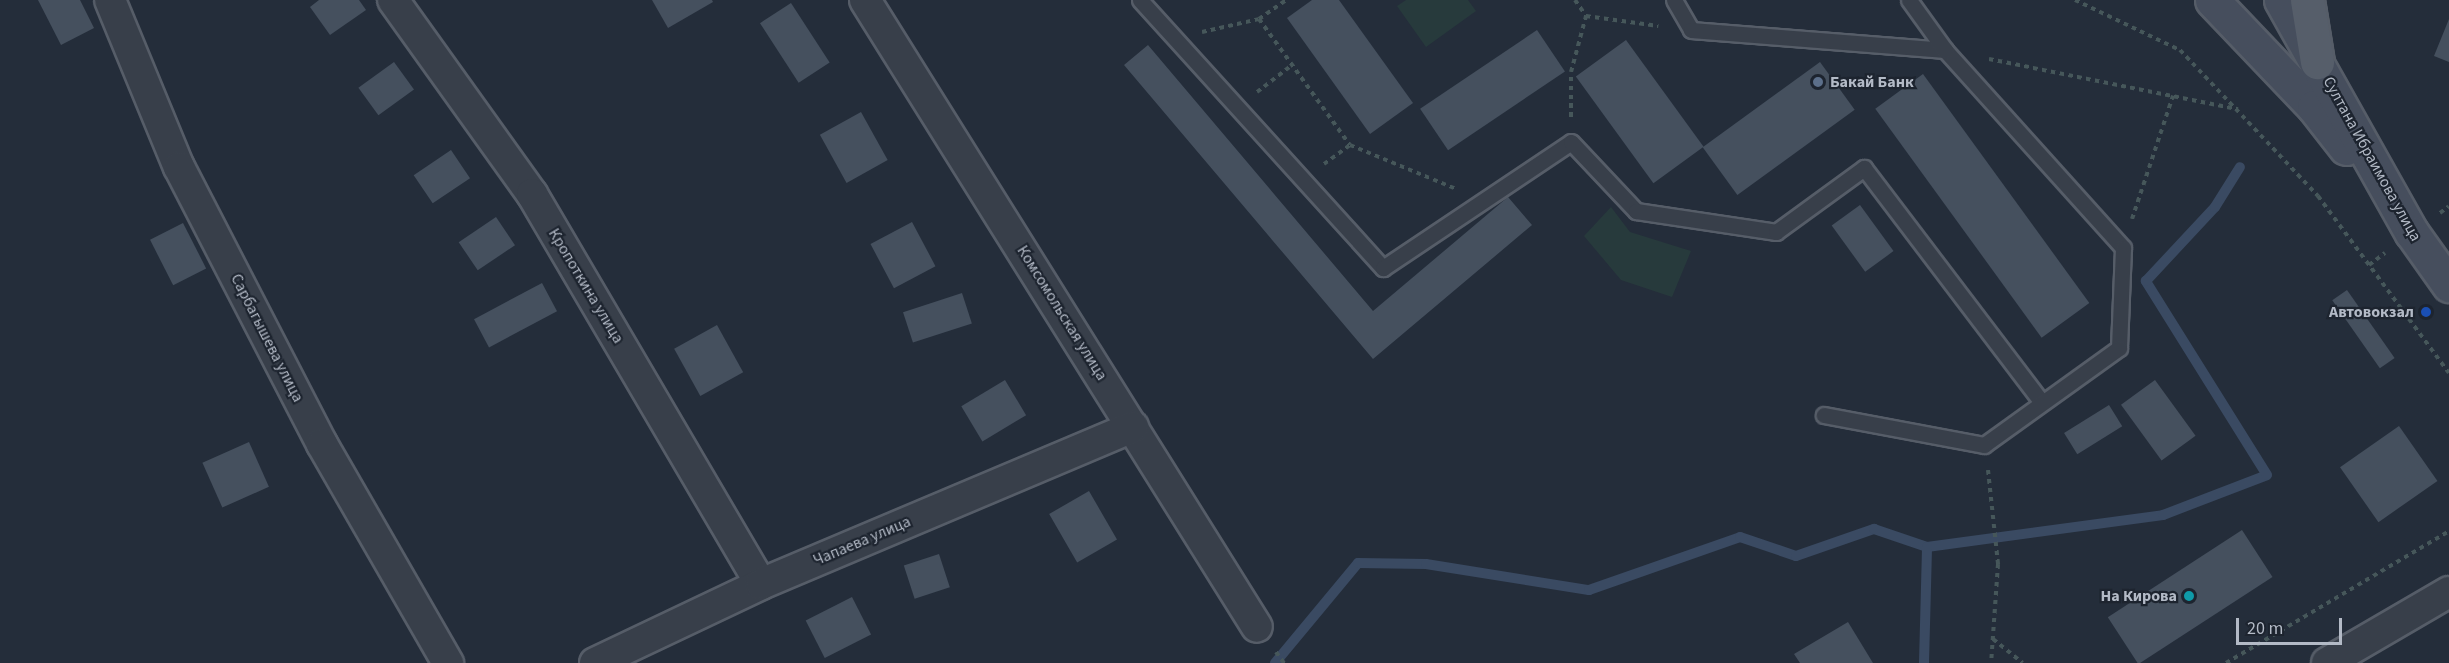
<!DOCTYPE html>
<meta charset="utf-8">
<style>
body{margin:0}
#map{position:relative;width:2449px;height:663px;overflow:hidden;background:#242d3a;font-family:"Source Sans 3",sans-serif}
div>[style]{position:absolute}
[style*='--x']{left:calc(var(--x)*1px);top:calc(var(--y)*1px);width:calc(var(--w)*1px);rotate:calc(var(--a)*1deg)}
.green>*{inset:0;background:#273a3c}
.stream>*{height:10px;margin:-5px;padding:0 5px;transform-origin:5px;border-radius:5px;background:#3a4a62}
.building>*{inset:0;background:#45505e;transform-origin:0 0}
.path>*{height:4px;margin-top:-2px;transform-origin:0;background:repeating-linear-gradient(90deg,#46575a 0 4.5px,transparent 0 9px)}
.roads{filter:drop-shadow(2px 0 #565d68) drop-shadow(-2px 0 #565d68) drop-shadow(0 2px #565d68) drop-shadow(0 -2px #565d68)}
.lane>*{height:15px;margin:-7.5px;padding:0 7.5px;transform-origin:7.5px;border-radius:7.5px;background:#383f4a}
.street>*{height:30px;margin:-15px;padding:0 15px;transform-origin:15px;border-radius:15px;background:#383f4a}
.secondary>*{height:33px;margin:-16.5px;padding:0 16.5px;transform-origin:16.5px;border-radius:16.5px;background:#464e5d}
.primary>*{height:33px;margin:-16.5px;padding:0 16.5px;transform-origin:16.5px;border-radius:16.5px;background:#565e6a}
.dots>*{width:16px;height:16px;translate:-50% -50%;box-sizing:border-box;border:3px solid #1d242f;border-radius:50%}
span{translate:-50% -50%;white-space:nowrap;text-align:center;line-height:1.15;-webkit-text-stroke:4.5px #1d242f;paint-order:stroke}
.poi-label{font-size:16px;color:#b3bac6;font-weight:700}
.left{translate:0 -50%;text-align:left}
.right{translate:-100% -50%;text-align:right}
.street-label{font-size:16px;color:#b3bac6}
.scale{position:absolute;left:2236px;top:618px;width:106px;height:27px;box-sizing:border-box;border:3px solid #b3bac6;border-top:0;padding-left:8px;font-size:18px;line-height:21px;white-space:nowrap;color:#b3bac6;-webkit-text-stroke:4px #1d242f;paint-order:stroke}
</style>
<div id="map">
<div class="green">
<div style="clip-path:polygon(1406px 0,1468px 0,1476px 11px,1426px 47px,1397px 6px)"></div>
<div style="clip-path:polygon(1611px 207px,1630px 232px,1691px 251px,1672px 297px,1621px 280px,1584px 236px)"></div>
</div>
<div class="stream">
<div style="--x:1275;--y:663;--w:130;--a:-50.3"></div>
<div style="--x:1358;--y:563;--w:68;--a:0.8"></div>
<div style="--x:1426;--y:564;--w:165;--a:9.1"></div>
<div style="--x:1589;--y:590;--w:160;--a:-19.3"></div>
<div style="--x:1740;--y:537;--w:59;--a:18.7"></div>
<div style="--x:1796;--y:556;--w:83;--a:-19.1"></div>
<div style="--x:1874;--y:529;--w:56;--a:18.8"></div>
<div style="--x:1927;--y:547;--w:238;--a:-7.7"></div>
<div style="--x:2163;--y:515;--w:111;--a:-21"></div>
<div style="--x:2267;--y:475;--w:229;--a:-122"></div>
<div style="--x:2146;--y:281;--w:101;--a:-47"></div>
<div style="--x:2215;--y:207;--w:47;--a:-58"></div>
<div style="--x:1924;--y:663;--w:116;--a:-88.5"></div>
</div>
<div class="building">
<div style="clip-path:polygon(38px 0,80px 0,94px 28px,61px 45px)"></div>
<div style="clip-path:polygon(319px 0,359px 0,366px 10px,330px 35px,310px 7px)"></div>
<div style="clip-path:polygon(652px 0,712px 0,713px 2px,668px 28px)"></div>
<div style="clip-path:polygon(1312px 0,1339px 0,1413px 103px,1370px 134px,1287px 18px)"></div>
<div style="left:791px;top:3px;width:71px;height:37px;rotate:57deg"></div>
<div style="clip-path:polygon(2449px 19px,2449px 62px,2434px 56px)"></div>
<div style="left:1537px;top:30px;width:50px;height:141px;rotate:56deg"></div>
<div style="left:1626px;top:40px;width:132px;height:62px;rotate:54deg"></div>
<div style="clip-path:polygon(1148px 45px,1373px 311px,1508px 197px,1532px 225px,1373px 359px,1124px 65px)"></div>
<div style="left:394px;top:62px;width:34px;height:44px;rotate:54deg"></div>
<div style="left:1820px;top:62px;width:59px;height:145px;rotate:54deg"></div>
<div style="left:1923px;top:74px;width:283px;height:59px;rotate:54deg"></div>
<div style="left:861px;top:112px;width:55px;height:47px;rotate:61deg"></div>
<div style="left:451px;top:150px;width:34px;height:45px;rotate:56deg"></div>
<div style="left:1860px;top:205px;width:57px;height:35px;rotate:54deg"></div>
<div style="left:496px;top:217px;width:34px;height:45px;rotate:56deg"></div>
<div style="left:912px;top:222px;width:50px;height:47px;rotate:62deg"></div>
<div style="left:183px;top:223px;width:51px;height:37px;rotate:63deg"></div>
<div style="left:542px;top:283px;width:32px;height:77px;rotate:62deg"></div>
<div style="left:2347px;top:290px;width:83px;height:18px;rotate:55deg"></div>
<div style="left:962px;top:293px;width:32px;height:62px;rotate:72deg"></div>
<div style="left:717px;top:325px;width:54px;height:49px;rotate:61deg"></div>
<div style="left:1005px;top:380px;width:41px;height:51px;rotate:59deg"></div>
<div style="left:2155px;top:380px;width:69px;height:42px;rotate:54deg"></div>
<div style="left:2109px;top:405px;width:25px;height:53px;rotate:58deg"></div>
<div style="left:2399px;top:426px;width:67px;height:72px;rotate:55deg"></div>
<div style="left:249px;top:442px;width:49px;height:51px;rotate:66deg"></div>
<div style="left:1089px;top:491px;width:56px;height:46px;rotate:60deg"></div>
<div style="left:2242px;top:530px;width:56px;height:160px;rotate:57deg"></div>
<div style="left:939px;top:554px;width:35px;height:37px;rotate:72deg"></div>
<div style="left:852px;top:597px;width:42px;height:52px;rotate:63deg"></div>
<div style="clip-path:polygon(1848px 622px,1873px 663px,1800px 663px,1794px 654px)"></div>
</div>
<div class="path">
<div style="--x:1575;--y:0;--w:19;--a:55"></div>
<div style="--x:1586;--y:16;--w:73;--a:7.9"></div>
<div style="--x:2075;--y:0;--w:116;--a:25.5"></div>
<div style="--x:2180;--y:50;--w:201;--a:46.6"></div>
<div style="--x:2318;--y:196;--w:220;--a:53.5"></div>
<div style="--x:1259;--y:19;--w:33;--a:-35"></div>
<div style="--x:1202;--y:32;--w:58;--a:-12.8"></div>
<div style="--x:1259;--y:19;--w:155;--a:54.2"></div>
<div style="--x:1350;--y:145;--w:115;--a:22.5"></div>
<div style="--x:1989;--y:59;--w:254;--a:11.4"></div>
<div style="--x:1257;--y:92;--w:44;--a:-37.6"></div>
<div style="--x:1571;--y:117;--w:45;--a:-90"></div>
<div style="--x:1571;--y:72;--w:58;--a:-75"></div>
<div style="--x:1324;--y:164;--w:32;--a:-36"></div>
<div style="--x:2440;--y:213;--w:11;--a:-38"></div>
<div style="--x:2132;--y:219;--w:130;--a:-71.6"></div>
<div style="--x:2369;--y:265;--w:20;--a:-37"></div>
<div style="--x:1988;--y:470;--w:95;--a:83.9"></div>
<div style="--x:1998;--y:564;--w:99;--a:94"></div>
<div style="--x:1993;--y:639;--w:38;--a:39"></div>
<div style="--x:1276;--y:652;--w:14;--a:54"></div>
<div style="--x:2226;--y:663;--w:259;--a:-30.6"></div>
</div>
<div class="roads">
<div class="lane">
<div style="--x:1140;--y:0;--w:362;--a:47.8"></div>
<div style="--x:1383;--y:268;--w:226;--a:-33.8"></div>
<div style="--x:1571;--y:142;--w:95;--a:46.7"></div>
<div style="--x:1636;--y:211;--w:142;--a:8.5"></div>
<div style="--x:1776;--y:232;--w:109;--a:-36"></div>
<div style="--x:1864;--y:168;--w:293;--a:52.8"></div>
<div style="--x:1674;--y:0;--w:34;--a:60"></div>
<div style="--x:1691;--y:30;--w:255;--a:4.5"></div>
<div style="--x:1945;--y:50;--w:266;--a:48"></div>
<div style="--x:2123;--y:248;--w:100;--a:92.3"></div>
<div style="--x:2119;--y:348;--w:166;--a:144.3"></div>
<div style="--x:1984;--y:445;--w:163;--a:-169.4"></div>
<div style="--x:1909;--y:0;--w:62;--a:54.2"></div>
</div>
<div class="street">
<div style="--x:110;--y:0;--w:181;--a:67.6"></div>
<div style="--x:179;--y:167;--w:312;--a:62.7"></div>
<div style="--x:322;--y:444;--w:253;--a:60.1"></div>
<div style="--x:393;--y:0;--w:239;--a:54.4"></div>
<div style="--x:532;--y:194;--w:452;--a:59.6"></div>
<div style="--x:865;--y:0;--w:739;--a:57.99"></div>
<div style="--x:595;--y:663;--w:184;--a:-25.4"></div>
<div style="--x:761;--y:584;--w:404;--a:-22.9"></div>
<div style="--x:2327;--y:663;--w:141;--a:-30.2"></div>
</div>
<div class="secondary">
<div style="--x:2212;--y:0;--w:148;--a:46.4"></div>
<div style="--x:2314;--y:107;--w:52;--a:52"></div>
<div style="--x:2281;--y:0;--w:267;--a:60.7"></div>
<div style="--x:2412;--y:233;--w:64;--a:54.6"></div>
</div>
<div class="primary">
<div style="--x:2307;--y:0;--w:63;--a:80.8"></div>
</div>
</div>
<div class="dots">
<div style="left:1818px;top:82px;background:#5c6f8a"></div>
<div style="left:2426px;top:312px;background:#1a4fb4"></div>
<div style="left:2189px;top:596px;background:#0f9aa8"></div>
</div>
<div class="poi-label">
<span class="left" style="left:1830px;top:82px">Бакай Банк</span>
<span class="right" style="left:2414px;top:312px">Автовокзал</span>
<span class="right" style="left:2177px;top:596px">На Кирова</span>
</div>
<div class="street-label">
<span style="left:2372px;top:159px;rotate:61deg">Султана Ибраимова улица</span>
<span style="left:586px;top:286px;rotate:59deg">Кропоткина улица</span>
<span style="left:1062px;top:313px;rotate:58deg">Комсомольская улица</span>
<span style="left:267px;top:338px;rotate:63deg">Сарбагышева улица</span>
<span style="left:862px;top:541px;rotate:-23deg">Чапаева улица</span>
</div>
<div class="scale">20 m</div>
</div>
